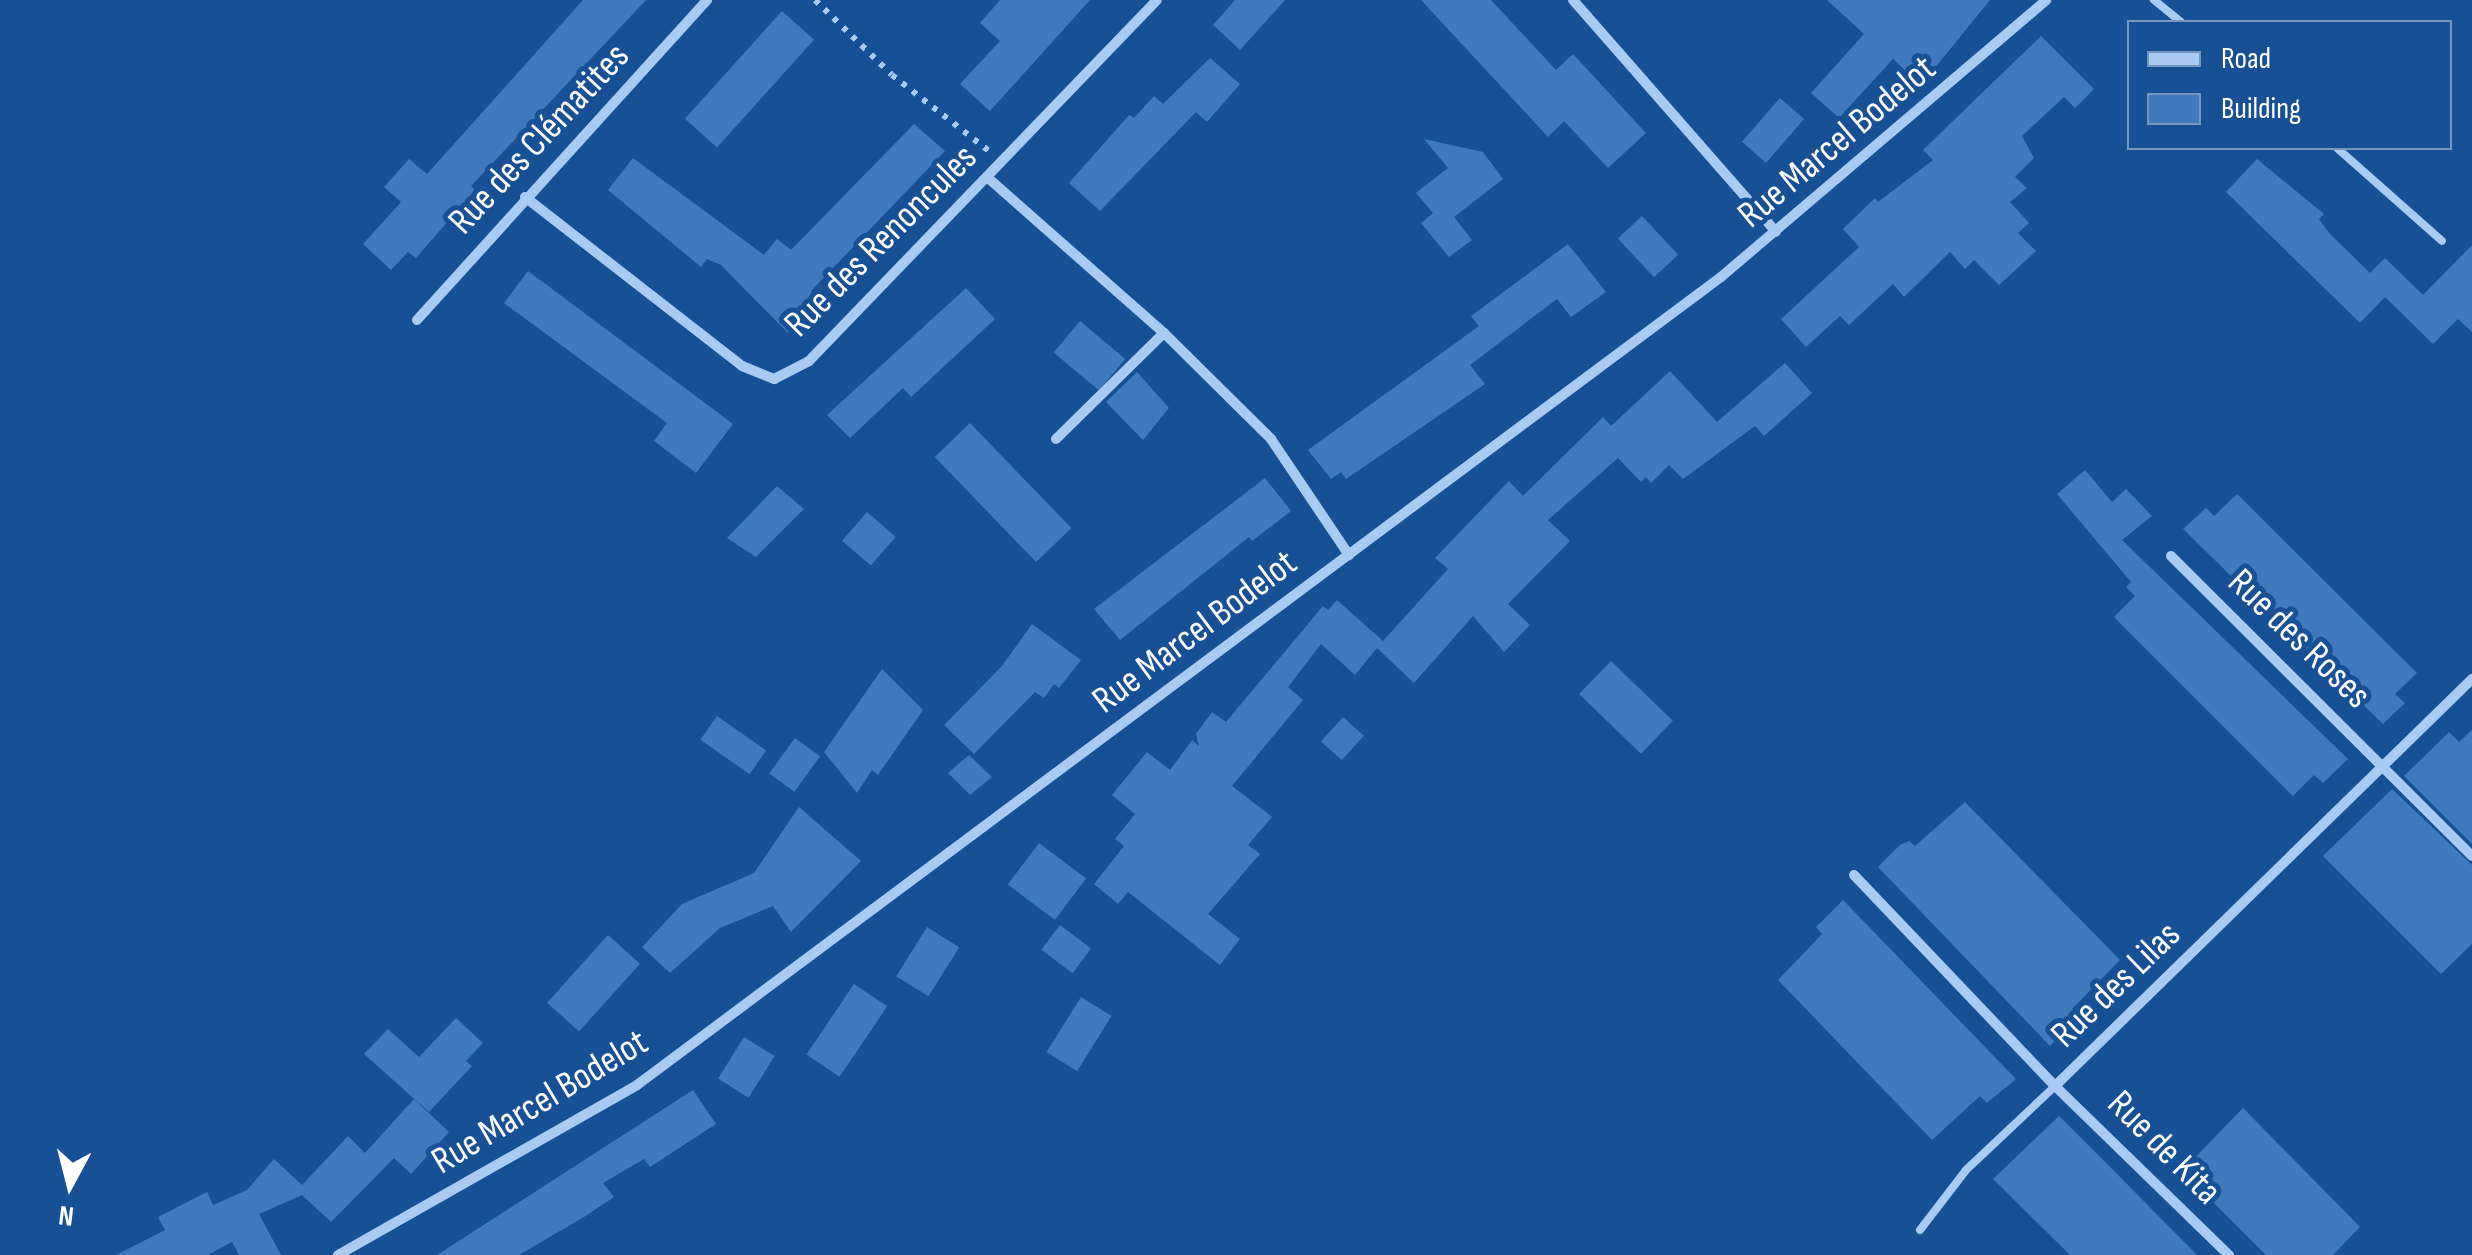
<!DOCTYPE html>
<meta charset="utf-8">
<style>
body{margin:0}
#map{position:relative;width:2472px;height:1255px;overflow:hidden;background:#175095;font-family:"Sofia Sans Condensed",sans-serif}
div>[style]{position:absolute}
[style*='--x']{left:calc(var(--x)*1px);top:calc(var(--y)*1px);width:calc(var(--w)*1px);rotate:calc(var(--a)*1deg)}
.building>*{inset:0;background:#407abc;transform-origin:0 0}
.path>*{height:6px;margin-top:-3px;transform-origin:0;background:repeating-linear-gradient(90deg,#a9caf1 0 5px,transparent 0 13px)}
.service>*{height:8px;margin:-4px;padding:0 4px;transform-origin:4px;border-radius:4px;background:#a9caf1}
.minor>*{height:10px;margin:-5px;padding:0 5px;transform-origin:5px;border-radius:5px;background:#a9caf1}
span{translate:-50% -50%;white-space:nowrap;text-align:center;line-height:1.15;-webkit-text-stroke:10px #175095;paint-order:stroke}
.street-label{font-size:38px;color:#fff}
.legend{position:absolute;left:2127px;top:20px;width:325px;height:130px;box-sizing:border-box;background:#175095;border:2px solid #7496bf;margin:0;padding:12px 18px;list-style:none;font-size:30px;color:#fff}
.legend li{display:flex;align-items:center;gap:20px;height:50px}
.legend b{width:50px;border:2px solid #7496bf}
.north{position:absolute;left:20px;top:1135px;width:100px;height:100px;-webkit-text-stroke:8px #175095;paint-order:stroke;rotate:187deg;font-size:28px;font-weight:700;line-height:40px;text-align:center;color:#fff}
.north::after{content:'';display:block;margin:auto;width:35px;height:45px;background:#fff;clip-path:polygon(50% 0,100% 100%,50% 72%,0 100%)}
</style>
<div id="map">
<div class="building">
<div style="clip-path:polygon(583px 0,646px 0,471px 186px,475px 190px,416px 258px,408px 252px,391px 270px,363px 244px,401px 202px,384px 187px,409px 159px,427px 174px)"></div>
<div style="clip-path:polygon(1000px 0,1090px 0,990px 111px,960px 84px,1000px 41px,980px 23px)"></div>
<div style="clip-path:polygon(1235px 0,1285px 0,1240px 50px,1213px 25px)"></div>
<div style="clip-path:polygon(1421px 0,1491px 0,1556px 70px,1573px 54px,1646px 133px,1608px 168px,1564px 121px,1548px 137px)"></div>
<div style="clip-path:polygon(1827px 0,1990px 0,1921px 85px,1893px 59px,1839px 118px,1811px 93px,1864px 34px)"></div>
<div style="left:782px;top:11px;width:43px;height:145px;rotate:42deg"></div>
<div style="clip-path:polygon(2041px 36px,2094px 89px,2075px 108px,2064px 97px,2022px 136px,2034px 158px,2015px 177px,2027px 188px,2010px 202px,2029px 223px,2018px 233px,2036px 251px,1999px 285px,1974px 260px,1965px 269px,1950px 252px,1904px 297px,1893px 284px,1849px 325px,1840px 316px,1806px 347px,1781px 319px,1859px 247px,1843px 229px,1875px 198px,1878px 202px,1933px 160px,1923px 150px)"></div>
<div style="clip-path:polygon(1210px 58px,1240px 84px,1207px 122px,1196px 112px,1100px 211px,1069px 183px,1129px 115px,1134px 118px,1154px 96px,1163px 104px)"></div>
<div style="left:1780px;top:98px;width:32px;height:58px;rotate:41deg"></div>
<div style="clip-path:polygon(914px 124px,945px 151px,811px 291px,821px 301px,788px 333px,721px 265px,707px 259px,701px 267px,608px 190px,633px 158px,764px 255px,777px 239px,791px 250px)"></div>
<div style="clip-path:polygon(1424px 139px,1483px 152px,1503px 179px,1454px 217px,1472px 240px,1449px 257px,1421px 223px,1433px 213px,1416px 193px,1448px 168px)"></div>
<div style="clip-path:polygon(2257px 159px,2324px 214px,2319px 219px,2330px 234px,2370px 273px,2385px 258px,2423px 295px,2472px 245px,2472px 332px,2458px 319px,2433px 344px,2385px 297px,2360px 323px,2226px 192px)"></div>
<div style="left:1642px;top:216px;width:53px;height:33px;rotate:47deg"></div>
<div style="clip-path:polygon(1568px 244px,1606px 292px,1571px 317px,1557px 299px,1470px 365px,1485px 384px,1346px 479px,1341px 472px,1331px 479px,1308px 450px,1479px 326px,1471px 316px)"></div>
<div style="clip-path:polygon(528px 271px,733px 424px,696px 473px,654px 441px,667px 423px,504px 303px)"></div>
<div style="clip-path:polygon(966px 288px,995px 319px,911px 397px,903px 388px,850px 438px,827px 415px)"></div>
<div style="left:1080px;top:321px;width:59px;height:41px;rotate:40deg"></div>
<div style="clip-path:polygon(1785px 363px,1812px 393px,1764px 436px,1755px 426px,1683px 479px,1669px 465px,1651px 483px,1646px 477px,1641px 482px,1618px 458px,1548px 520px,1570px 541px,1508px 604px,1530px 625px,1504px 652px,1473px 616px,1414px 683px,1377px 648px,1355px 675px,1321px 644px,1288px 687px,1303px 700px,1232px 786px,1272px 817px,1248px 845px,1260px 854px,1208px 914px,1240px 939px,1220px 965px,1128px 892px,1118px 904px,1094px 884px,1124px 846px,1115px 839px,1135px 814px,1112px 795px,1147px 752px,1170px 770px,1192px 740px,1199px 746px,1196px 734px,1212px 712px,1226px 722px,1323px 606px,1328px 610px,1337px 600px,1383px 641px,1448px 569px,1435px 558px,1509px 481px,1523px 496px,1603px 417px,1611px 426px,1670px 371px,1717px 422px)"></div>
<div style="clip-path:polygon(1137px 372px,1169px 408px,1143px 440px,1106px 402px)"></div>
<div style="left:970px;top:423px;width:146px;height:49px;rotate:46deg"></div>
<div style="clip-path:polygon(2085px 470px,2112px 502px,2126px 489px,2152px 516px,2122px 540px,2348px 759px,2323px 783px,2314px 775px,2293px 796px,2114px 617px,2135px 596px,2126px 587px,2131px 582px,2057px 494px)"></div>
<div style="clip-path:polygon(1265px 478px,1291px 511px,1252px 541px,1249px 537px,1120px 640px,1094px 609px)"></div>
<div style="clip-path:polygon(777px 486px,804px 509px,756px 557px,727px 538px)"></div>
<div style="clip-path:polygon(2237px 494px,2417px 673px,2395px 694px,2405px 703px,2383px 724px,2183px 529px,2206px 508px,2214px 516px)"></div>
<div style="left:867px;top:512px;width:38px;height:38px;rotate:41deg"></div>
<div style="clip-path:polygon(1032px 624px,1081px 660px,1059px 688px,1054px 684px,1044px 698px,1035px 692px,974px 754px,944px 725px,1002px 666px)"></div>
<div style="left:1611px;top:661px;width:86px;height:46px;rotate:44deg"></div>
<div style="clip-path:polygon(882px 669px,923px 710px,878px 775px,872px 770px,857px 793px,824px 752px)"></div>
<div style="left:717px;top:716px;width:60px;height:29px;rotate:35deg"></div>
<div style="left:1343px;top:717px;width:28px;height:33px;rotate:42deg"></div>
<div style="clip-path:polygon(2472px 730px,2472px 844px,2404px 776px,2449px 732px,2459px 742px)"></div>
<div style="left:795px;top:738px;width:31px;height:44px;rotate:36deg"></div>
<div style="clip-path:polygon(969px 755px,992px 777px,970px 795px,948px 773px)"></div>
<div style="clip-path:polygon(2392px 789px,2472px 865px,2472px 944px,2441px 974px,2323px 856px)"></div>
<div style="clip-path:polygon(1965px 802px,2120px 960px,2072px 1009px,2078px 1016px,2050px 1046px,1878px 867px,1900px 845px,1909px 841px,1915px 846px)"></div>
<div style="clip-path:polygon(799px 807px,861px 861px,791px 932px,773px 906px,720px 928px,670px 973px,642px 947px,682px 904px,754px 873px)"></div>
<div style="left:1039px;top:843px;width:59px;height:52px;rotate:37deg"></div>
<div style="clip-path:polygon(1843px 900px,2016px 1079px,1987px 1103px,1980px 1096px,1932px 1140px,1778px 980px,1822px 934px,1816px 927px)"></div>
<div style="left:1060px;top:925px;width:39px;height:31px;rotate:37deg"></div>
<div style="left:927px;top:927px;width:38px;height:58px;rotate:32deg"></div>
<div style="left:608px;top:935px;width:43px;height:91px;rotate:42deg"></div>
<div style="left:854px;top:984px;width:40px;height:85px;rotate:34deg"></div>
<div style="left:1081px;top:997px;width:36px;height:65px;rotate:32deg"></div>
<div style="clip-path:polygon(456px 1018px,483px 1043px,466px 1061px,472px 1066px,429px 1112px,364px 1054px,388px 1029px,419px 1057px)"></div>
<div style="left:744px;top:1037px;width:36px;height:49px;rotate:32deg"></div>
<div style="clip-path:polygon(693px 1090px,716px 1124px,650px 1167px,644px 1159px,603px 1183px,614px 1197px,584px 1217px,519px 1255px,437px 1255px)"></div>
<div style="clip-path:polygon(414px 1099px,449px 1132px,411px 1174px,394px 1158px,331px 1222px,302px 1195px,259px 1214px,281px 1255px,239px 1255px,232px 1242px,208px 1255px,116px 1255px,165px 1230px,158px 1217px,207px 1192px,213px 1205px,247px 1190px,274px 1159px,302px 1185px,348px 1136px,365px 1153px)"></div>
<div style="clip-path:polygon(2243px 1108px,2360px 1227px,2333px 1255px,2266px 1255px,2182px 1171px)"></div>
<div style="clip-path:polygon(2059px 1116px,2121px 1178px,2197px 1255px,2070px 1255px,1993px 1179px)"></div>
</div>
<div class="path">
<div style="--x:815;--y:0;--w:107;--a:44.2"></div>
<div style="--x:892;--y:75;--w:123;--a:38.1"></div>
</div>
<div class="service">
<div style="--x:2154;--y:0;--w:35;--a:39"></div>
<div style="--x:2337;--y:148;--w:140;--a:41.5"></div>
<div style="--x:1920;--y:1230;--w:76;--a:-52.5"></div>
<div style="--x:1966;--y:1170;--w:122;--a:-43.3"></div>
</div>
<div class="minor">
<div style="--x:1573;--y:0;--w:308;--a:48.8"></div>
<div style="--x:987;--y:177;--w:236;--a:41.4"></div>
<div style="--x:1164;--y:333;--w:151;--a:44.7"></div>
<div style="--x:1271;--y:439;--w:140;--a:56.1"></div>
<div style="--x:525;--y:197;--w:275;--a:37.9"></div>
<div style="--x:742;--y:366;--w:35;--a:22"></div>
<div style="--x:774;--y:379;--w:39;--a:-27"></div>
<div style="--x:809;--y:361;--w:501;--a:-46.05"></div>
<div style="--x:417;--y:320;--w:432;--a:-47.8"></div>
<div style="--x:1056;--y:439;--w:151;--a:-44.5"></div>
<div style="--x:2171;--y:556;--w:425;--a:44.9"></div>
<div style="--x:1854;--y:875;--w:291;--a:46.4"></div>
<div style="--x:2055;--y:1086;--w:243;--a:44.2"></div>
<div style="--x:2055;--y:1086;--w:583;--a:-44.3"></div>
<div style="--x:338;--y:1255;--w:344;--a:-29.6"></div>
<div style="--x:637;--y:1085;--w:1352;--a:-36.7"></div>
<div style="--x:1721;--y:277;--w:427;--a:-40.4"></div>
</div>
<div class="street-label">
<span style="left:539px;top:139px;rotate:-47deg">Rue des Clématites</span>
<span style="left:1837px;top:142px;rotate:-40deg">Rue Marcel Bodelot</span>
<span style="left:881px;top:241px;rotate:-45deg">Rue des Renoncules</span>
<span style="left:1195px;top:632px;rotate:-37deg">Rue Marcel Bodelot</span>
<span style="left:2299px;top:639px;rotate:44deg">Rue des Roses</span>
<span style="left:2116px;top:985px;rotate:-44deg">Rue des Lilas</span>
<span style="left:540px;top:1102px;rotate:-31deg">Rue Marcel Bodelot</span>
<span style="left:2164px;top:1148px;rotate:45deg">Rue de Kita</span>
</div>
<ul class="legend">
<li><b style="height:12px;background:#a9caf1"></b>Road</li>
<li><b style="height:28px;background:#407abc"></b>Building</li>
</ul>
<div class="north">N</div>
</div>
